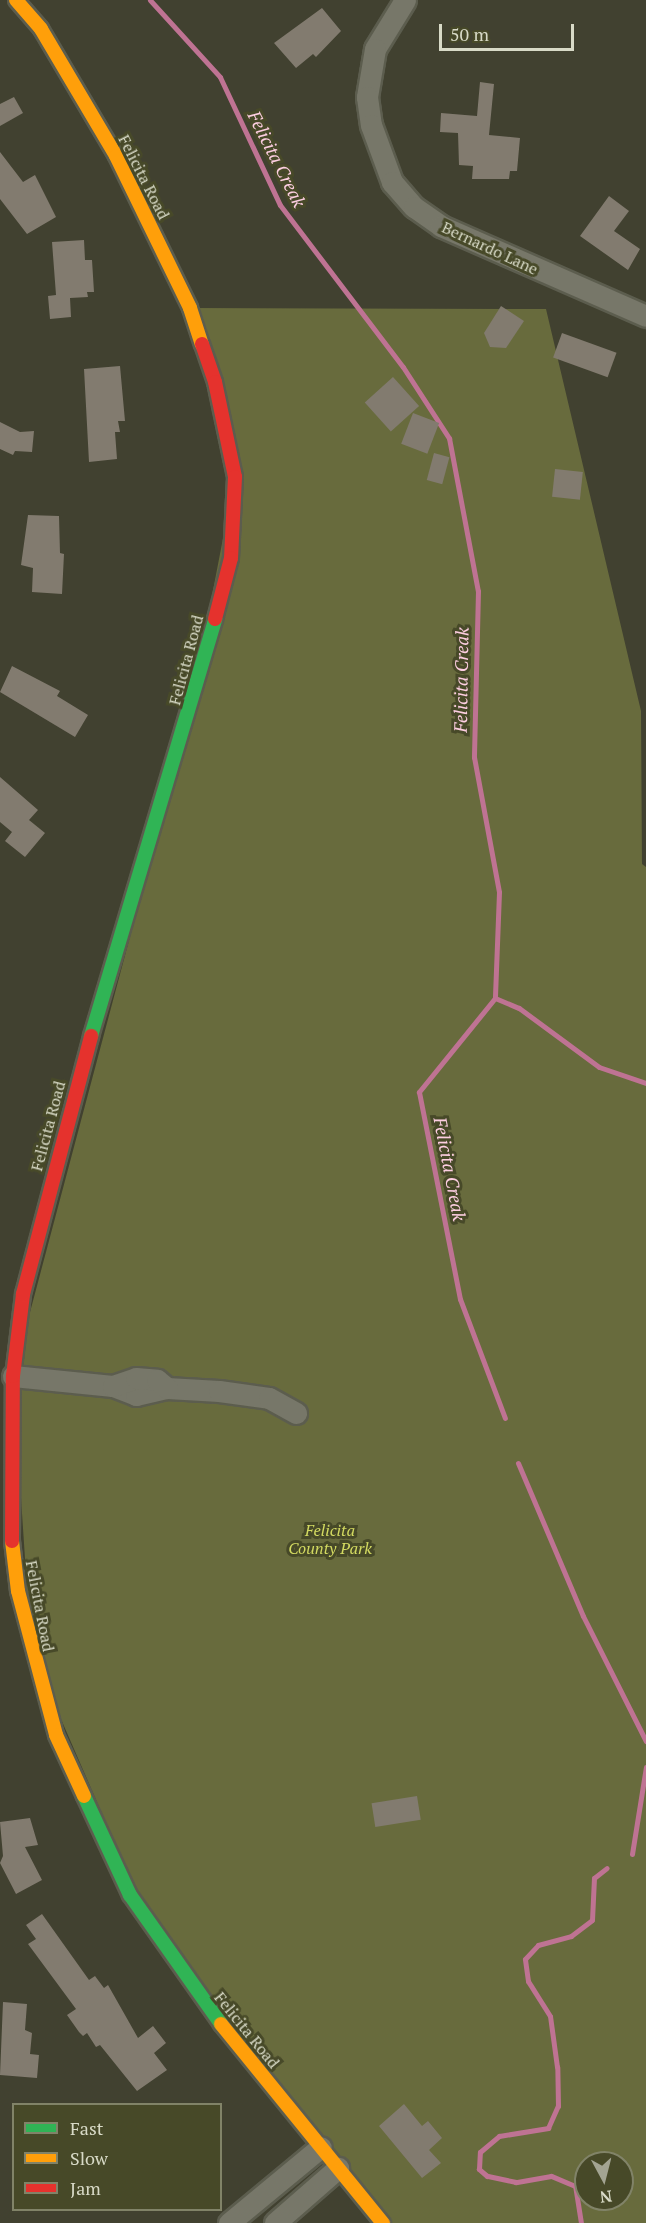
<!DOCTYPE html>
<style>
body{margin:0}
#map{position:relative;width:646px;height:2223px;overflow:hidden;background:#414130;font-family:"PT Serif",serif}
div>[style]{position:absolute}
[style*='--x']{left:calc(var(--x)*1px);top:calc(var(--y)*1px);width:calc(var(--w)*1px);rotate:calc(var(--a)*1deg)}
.green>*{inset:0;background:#686b3d}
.stream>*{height:5px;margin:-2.5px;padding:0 2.5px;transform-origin:2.5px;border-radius:2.5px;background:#bf7393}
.building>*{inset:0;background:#827b6f;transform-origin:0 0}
.roads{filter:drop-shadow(2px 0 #5c5d4e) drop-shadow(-2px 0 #5c5d4e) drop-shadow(0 2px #5c5d4e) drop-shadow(0 -2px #5c5d4e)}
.street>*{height:21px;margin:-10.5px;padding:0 10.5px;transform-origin:10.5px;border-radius:10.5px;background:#777769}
.fast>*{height:14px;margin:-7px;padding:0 7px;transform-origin:7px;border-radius:7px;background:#30b455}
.slow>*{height:14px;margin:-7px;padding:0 7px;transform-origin:7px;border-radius:7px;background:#ff9f0a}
.jam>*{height:14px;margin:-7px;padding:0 7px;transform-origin:7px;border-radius:7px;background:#e5322d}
span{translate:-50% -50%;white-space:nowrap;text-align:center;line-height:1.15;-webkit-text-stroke:6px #474928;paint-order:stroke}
.street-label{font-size:16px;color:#d8dac7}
.park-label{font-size:16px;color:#d3da61;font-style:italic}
.water-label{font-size:18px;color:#fdcee1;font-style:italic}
.legend{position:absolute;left:12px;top:2103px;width:210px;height:108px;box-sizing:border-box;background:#474928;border:2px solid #818368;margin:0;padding:8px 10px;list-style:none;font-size:18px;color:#d8dac7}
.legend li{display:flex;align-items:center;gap:12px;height:30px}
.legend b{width:30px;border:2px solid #818368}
.north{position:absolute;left:574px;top:2151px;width:60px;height:60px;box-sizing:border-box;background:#474928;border:2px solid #818368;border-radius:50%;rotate:173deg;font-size:16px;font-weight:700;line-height:24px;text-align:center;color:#d8dac7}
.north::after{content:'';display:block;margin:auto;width:21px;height:27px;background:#a3a492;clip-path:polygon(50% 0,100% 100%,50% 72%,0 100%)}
.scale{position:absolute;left:439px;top:24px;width:135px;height:27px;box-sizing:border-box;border:3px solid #d8dac7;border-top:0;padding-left:8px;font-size:18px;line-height:21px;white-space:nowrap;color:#d8dac7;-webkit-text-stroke:4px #474928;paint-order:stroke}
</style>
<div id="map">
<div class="green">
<div style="clip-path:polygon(evenodd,190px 308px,546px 309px,641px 711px,642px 864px,646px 867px,646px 2223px,383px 2223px,156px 1938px,31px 1650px,13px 1376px,189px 715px,235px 476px,190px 308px,586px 2163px,622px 2163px,622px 2199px,586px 2199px,586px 2163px)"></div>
</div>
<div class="stream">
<div style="--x:150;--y:0;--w:104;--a:47.7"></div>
<div style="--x:220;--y:77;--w:141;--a:64.9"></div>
<div style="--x:280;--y:205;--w:203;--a:52.8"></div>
<div style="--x:403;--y:367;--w:85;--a:57.1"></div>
<div style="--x:449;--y:438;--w:156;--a:79.3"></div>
<div style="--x:478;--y:591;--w:166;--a:91.4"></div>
<div style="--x:474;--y:757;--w:137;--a:79.5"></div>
<div style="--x:499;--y:892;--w:106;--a:92.2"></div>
<div style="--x:495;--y:998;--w:121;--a:129"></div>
<div style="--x:419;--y:1092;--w:211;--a:78.8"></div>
<div style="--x:460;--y:1299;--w:127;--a:69.3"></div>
<div style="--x:495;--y:998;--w:26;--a:23"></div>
<div style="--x:519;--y:1008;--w:99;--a:36.4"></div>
<div style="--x:599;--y:1067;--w:50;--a:18.8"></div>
<div style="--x:518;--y:1463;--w:166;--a:67"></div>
<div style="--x:583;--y:1616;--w:140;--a:63.3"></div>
<div style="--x:632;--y:1854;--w:88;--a:-80.9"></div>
<div style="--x:581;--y:2223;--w:37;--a:-99"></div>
<div style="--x:575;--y:2186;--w:26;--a:-157"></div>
<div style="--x:551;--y:2176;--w:36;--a:170"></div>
<div style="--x:516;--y:2182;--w:30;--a:-168"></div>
<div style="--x:487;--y:2176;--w:11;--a:-139"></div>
<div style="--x:479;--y:2169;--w:17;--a:-87"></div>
<div style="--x:480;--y:2152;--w:25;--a:-40"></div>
<div style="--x:499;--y:2136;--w:50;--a:-9.3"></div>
<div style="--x:548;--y:2128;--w:24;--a:-66"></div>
<div style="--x:558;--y:2106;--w:39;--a:-91"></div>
<div style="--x:557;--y:2067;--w:51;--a:-97.8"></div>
<div style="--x:550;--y:2016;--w:41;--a:-122.2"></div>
<div style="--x:528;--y:1981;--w:22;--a:-98"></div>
<div style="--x:525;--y:1959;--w:19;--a:-47"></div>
<div style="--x:538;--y:1945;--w:34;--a:-15"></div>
<div style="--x:571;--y:1936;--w:26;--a:-37"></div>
<div style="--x:592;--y:1920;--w:42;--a:-87.3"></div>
<div style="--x:594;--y:1878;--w:16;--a:-38"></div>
</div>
<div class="building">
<div style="clip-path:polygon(322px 8px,341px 31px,316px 57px,313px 54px,296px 68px,274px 43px)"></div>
<div style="clip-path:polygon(480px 82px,494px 84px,489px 135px,520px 138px,517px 171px,510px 171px,509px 179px,472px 179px,473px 166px,459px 165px,458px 133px,440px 132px,441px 113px,477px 116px)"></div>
<div style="clip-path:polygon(14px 97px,23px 113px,0 126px,0 104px)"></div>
<div style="clip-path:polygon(0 152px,23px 182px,35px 175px,56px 217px,27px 234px,0 199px)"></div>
<div style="clip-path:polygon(609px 196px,629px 211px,614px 231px,640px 249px,628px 270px,580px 236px)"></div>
<div style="clip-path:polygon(84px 240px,85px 260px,92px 260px,94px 292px,87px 292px,88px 297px,70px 298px,71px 317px,50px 319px,48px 296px,56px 295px,52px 242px)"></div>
<div style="clip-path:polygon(501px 306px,524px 321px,506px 348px,490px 347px,484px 333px)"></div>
<div style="left:562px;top:333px;width:58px;height:26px;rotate:20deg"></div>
<div style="clip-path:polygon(120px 366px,125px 421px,118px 421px,120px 432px,115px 432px,117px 459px,89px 462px,84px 369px)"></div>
<div style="left:393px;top:377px;width:39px;height:38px;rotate:48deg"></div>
<div style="left:413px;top:413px;width:28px;height:33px;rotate:21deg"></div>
<div style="clip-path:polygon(0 422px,20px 432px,34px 431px,32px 452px,15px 451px,13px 455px,0 449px)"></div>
<div style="left:434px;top:453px;width:16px;height:28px;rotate:15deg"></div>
<div style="left:555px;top:469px;width:28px;height:28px;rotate:6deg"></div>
<div style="clip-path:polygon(28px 515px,59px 516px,60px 553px,64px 554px,62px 594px,32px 592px,33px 568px,21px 565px)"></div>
<div style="clip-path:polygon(12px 666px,60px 691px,57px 696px,88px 715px,75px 737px,0 692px)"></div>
<div style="clip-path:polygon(0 777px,38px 810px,29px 820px,45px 833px,25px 857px,5px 841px,12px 832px,0 822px)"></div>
<div style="left:417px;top:1796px;width:24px;height:46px;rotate:81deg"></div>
<div style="clip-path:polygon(30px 1818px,38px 1845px,25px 1847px,42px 1880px,16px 1894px,0 1863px,3px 1856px,0 1822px)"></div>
<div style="clip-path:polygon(42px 1914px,89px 1980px,95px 1976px,104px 1988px,108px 1985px,138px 2038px,153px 2026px,166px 2043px,154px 2053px,167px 2070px,137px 2091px,100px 2045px,96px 2047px,87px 2033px,83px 2036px,79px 2032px,67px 2015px,76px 2009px,28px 1944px,36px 1939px,26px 1925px)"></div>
<div style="clip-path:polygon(3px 2002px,27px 2004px,25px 2030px,32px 2033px,30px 2054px,39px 2055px,37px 2078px,0 2075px)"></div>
<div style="clip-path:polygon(404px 2104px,422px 2126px,428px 2121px,442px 2138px,429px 2150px,441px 2163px,422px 2178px,379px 2126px)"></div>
</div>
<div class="roads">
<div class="street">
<div style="--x:405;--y:0;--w:57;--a:121.5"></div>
<div style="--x:375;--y:49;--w:49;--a:99.5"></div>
<div style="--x:367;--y:97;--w:28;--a:82"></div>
<div style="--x:371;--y:125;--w:61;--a:69.8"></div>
<div style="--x:392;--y:182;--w:33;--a:49"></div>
<div style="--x:414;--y:207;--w:33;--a:35"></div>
<div style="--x:441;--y:226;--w:224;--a:23.7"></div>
<div style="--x:13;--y:1376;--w:100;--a:5.7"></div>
<div style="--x:113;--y:1386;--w:25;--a:21"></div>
<div style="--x:136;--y:1395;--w:32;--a:-13"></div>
<div style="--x:167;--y:1388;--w:52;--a:3.3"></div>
<div style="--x:219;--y:1391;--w:50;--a:8"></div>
<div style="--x:269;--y:1398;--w:31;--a:29"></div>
<div style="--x:113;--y:1386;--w:24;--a:-19"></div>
<div style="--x:136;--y:1378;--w:21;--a:5"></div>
<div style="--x:157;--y:1380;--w:13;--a:39"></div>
<div style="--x:229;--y:2223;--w:119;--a:-39.6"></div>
<div style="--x:275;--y:2223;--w:84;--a:-41.1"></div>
</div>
<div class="fast">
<div style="--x:91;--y:1036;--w:435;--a:-73.4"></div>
<div style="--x:84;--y:1796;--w:109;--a:65.1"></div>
<div style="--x:130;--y:1895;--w:158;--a:54.8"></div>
</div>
<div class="slow">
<div style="--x:16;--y:0;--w:38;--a:49"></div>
<div style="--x:41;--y:29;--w:147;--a:59.4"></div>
<div style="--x:116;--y:156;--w:169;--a:64"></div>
<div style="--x:190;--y:308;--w:38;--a:72"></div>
<div style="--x:12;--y:1541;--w:50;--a:83.2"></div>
<div style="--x:18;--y:1591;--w:149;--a:75.2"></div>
<div style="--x:56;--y:1735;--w:67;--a:65.3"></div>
<div style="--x:221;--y:2024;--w:257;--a:50.9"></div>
</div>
<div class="jam">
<div style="--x:202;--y:344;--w:40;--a:71.1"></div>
<div style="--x:215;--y:382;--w:97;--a:78.1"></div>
<div style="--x:235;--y:477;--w:81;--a:92.8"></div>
<div style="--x:231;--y:558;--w:63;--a:104.7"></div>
<div style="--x:12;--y:1541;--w:165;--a:-89.7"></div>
<div style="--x:13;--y:1376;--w:83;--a:-83"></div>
<div style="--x:23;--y:1294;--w:267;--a:-75.2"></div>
</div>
</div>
<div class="street-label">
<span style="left:144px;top:177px;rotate:63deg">Felicita Road</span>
<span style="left:490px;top:248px;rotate:25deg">Bernardo Lane</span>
<span style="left:186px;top:660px;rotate:-75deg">Felicita Road</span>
<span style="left:48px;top:1126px;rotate:-75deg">Felicita Road</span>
<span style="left:40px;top:1606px;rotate:79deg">Felicita Road</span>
<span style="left:247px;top:2030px;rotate:51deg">Felicita Road</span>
</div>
<div class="park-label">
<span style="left:330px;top:1539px">Felicita<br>County Park</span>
</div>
<div class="water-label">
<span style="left:277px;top:159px;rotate:63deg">Felicita Creak</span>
<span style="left:461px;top:680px;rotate:-89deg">Felicita Creak</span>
<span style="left:450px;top:1169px;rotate:79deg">Felicita Creak</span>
</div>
<ul class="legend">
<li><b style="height:8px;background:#30b455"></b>Fast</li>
<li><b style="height:8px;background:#ff9f0a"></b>Slow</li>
<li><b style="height:8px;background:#e5322d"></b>Jam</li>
</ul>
<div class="north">N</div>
<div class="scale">50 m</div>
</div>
